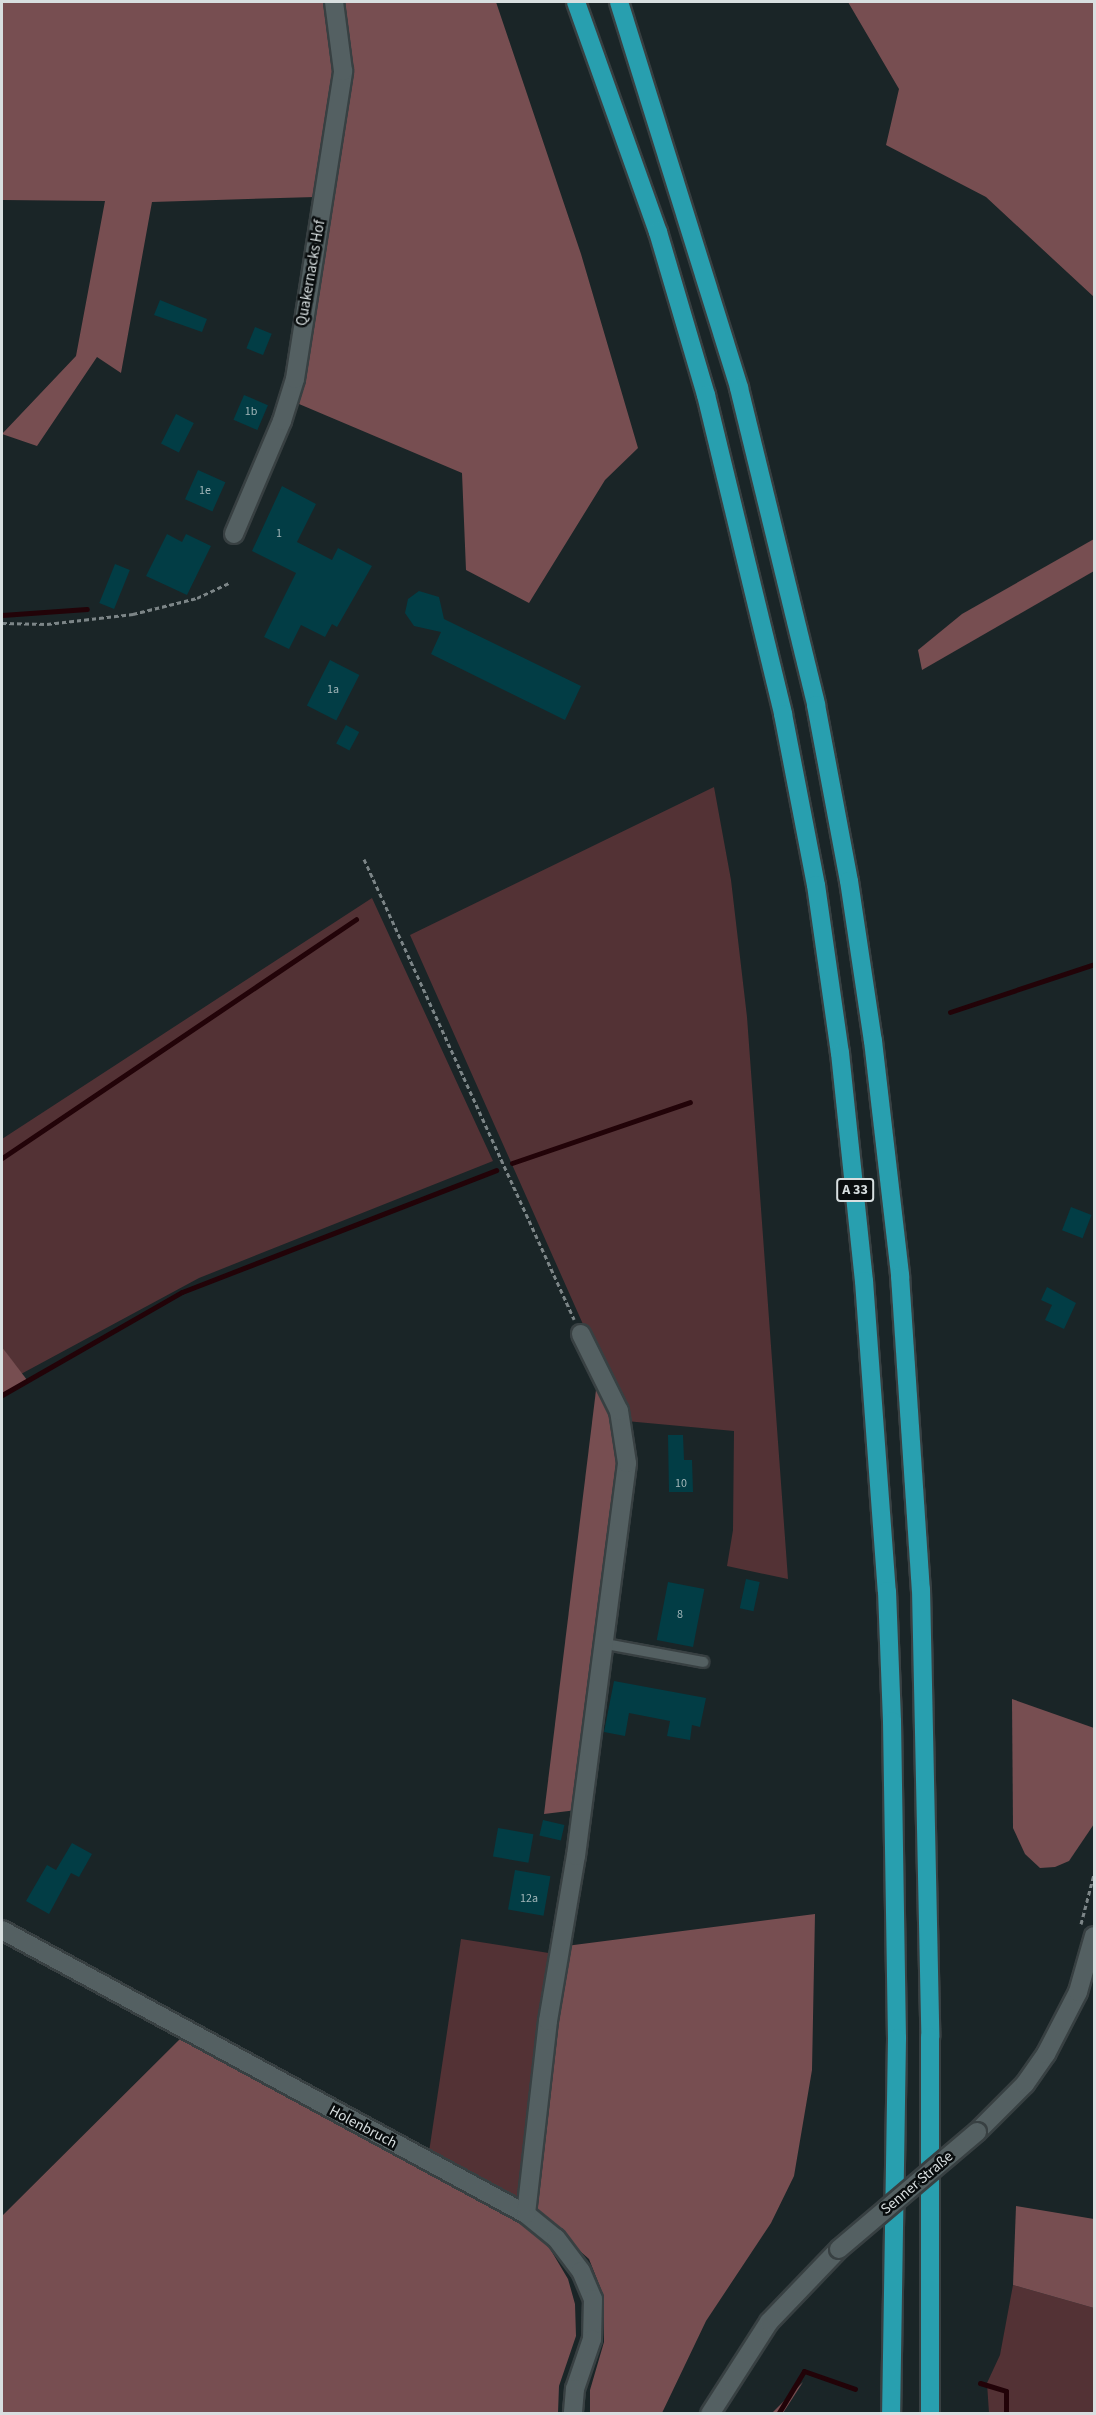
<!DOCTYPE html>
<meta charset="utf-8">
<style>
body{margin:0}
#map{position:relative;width:1096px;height:2415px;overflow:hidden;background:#1a2527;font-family:"Source Sans 3",sans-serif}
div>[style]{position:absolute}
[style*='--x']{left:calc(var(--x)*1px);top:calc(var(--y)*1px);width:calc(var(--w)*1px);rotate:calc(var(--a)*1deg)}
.green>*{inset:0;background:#533235}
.forest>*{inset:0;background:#774e51}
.stream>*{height:5px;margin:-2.5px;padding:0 2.5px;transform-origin:2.5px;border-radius:2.5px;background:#220308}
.building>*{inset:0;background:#023d45;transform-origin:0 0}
.path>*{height:3px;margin-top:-1.5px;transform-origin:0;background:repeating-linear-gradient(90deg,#7c8587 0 4.5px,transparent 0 7.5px)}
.roads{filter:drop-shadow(2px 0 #384042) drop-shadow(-2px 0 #384042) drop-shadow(0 2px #384042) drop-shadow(0 -2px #384042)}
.service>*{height:10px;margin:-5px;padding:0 5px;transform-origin:5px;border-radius:5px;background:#546062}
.minor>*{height:18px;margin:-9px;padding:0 9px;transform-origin:9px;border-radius:9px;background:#546062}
.tertiary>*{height:18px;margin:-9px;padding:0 9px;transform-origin:9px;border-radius:9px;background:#546062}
.motorway>*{height:18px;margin:-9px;padding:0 9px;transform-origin:9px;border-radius:9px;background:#289faf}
.bridges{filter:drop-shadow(2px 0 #384042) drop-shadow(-2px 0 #384042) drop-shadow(0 2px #384042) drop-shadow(0 -2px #384042)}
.tertiary-bridge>*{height:18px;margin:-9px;padding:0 9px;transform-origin:9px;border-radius:9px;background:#546062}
span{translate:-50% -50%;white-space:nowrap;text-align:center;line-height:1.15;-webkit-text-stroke:5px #090d0e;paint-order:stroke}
.number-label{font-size:12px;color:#a2b6b9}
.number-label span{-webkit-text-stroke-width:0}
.shield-label span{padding:2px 4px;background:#090d0e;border:2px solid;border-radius:4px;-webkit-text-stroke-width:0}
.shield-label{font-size:14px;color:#d8dfe0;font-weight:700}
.street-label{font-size:15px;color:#d8dfe0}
.frame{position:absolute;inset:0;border:3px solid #d8dfe0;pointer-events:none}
</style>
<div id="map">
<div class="green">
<div style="clip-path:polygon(714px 787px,731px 880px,747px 1017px,788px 1579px,727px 1566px,733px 1530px,734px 1431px,626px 1421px,410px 935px)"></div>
<div style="clip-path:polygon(372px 898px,493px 1161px,199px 1278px,21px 1374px,2px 1347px,2px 1139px)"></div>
<div style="clip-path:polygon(461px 1939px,555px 1954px,522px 2203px,429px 2152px)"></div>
<div style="clip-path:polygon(1013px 2285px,1094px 2308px,1094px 2413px,989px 2413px,987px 2383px,1000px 2355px)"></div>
</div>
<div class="forest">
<div style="clip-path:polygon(2px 2px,496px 2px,581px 254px,638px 448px,605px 480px,529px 603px,466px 570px,462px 473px,299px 404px,311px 304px,333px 202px,315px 197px,152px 202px,121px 373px,97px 357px,37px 446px,2px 434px,76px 356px,105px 201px,2px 200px)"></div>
<div style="clip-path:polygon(848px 2px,1094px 2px,1094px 297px,986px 197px,886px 145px,899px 89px)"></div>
<div style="clip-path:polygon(1094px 539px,1094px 571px,922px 670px,918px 650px,962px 614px)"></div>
<div style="clip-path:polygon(2px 1347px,27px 1380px,2px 1395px)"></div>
<div style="clip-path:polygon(597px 1382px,614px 1414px,622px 1465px,577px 1810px,544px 1814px)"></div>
<div style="clip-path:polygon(1012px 1699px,1094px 1728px,1094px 1824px,1069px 1861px,1055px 1867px,1040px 1868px,1025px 1854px,1013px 1828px)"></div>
<div style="clip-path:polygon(815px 1914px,812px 2070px,794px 2176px,771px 2223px,706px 2321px,662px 2413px,590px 2413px,590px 2390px,604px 2342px,604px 2297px,589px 2259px,531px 2208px,566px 1946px)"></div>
<div style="clip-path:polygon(183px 2036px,502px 2211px,546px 2242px,568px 2279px,575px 2304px,576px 2336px,559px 2386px,558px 2413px,2px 2414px,2px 2216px)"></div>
<div style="clip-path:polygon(1016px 2206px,1094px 2219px,1094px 2308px,1013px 2285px)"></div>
<div style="clip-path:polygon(803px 2382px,783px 2413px,772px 2413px)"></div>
</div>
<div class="stream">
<div style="--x:2;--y:615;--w:85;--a:-4"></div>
<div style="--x:950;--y:1012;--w:152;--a:-18.4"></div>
<div style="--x:2;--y:1158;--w:427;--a:-34"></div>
<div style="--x:512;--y:1163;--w:188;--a:-18.9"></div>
<div style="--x:2;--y:1395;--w:207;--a:-29.8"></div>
<div style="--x:182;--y:1292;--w:337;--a:-21.2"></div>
<div style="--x:980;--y:2383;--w:27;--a:17"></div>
<div style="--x:1006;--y:2391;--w:23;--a:90"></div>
<div style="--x:778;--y:2414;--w:50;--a:-58.8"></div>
<div style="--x:804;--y:2371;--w:54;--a:19.4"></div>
</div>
<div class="building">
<div style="clip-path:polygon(160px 300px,207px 319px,202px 332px,154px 315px)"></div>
<div style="left:255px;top:327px;width:18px;height:23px;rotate:22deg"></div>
<div style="left:244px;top:395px;width:26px;height:27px;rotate:23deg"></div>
<div style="left:176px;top:414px;width:20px;height:33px;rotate:27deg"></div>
<div style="left:198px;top:470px;width:30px;height:32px;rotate:24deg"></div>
<div style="clip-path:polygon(282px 486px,316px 504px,297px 542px,332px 560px,338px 548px,372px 566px,337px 627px,332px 624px,325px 637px,301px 625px,289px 649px,264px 637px,296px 573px,252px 551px)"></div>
<div style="clip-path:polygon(167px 534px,182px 542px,186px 534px,211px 546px,187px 595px,146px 576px)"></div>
<div style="left:115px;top:564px;width:16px;height:42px;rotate:22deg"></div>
<div style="clip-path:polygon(419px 591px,439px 597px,444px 619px,581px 686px,565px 720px,431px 654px,441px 632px,414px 626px,405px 613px,408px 599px)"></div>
<div style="left:330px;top:660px;width:33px;height:51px;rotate:27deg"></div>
<div style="left:346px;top:725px;width:15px;height:21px;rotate:28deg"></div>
<div style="left:1071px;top:1207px;width:22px;height:25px;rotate:21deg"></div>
<div style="clip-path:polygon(1047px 1287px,1076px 1303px,1064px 1329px,1045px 1320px,1052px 1305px,1041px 1300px)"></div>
<div style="clip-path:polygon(668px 1435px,683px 1435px,684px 1460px,692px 1460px,693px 1492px,669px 1492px)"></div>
<div style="left:746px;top:1579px;width:14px;height:30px;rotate:12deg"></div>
<div style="left:668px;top:1582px;width:37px;height:59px;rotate:11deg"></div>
<div style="clip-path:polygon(614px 1681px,706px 1698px,700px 1727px,692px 1725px,690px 1740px,667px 1736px,670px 1721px,629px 1713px,625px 1736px,604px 1732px)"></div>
<div style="left:543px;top:1820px;width:22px;height:16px;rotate:13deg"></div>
<div style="left:498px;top:1828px;width:36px;height:29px;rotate:10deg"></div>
<div style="clip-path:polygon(72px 1843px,92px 1854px,79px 1877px,71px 1873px,49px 1914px,26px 1901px,47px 1865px,56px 1870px)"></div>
<div style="left:515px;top:1870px;width:36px;height:40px;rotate:10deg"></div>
</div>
<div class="path">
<div style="--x:2;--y:623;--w:45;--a:1.3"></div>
<div style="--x:47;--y:624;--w:87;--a:-6.6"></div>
<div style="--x:133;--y:614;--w:66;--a:-14"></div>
<div style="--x:197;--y:598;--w:35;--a:-25"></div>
<div style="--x:364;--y:859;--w:506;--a:65.46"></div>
<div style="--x:1081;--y:1924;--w:52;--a:-75.4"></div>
</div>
<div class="roads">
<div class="service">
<div style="--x:606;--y:1644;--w:99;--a:10.5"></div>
</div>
<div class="minor">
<div style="--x:234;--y:534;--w:123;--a:-67"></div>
<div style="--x:282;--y:421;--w:44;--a:-72.8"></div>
<div style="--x:295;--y:379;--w:312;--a:-81.1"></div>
<div style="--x:343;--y:71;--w:70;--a:-97.4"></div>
<div style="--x:2;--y:1930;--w:596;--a:28.46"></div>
<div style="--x:526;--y:2214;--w:38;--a:39"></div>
<div style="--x:556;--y:2238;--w:41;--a:52.9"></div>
<div style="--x:581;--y:2271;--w:30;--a:67"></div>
<div style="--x:593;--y:2299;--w:40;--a:91.4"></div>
<div style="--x:592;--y:2339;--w:53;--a:108.8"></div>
<div style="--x:575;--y:2389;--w:25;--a:95"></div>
<div style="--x:526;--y:2214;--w:194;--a:-83.5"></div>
<div style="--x:548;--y:2021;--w:167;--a:-80.4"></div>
<div style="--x:576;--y:1856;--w:396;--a:-82.6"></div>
<div style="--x:627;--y:1463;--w:53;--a:-98.7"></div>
<div style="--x:619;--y:1411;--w:86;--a:-116.3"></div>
</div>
<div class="tertiary">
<div style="--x:977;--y:2132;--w:68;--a:-45"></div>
<div style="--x:1025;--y:2084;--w:37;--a:-55"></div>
<div style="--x:1046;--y:2054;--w:70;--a:-62.7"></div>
<div style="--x:1078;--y:1992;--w:58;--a:-74.1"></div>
<div style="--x:710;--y:2414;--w:109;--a:-57.3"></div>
<div style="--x:769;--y:2322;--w:101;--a:-46.2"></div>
</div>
<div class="motorway">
<div style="--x:576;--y:2;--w:244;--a:70.4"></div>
<div style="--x:658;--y:232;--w:170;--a:73.6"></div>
<div style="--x:706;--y:395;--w:328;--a:76.4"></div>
<div style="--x:783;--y:714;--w:174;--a:79.1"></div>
<div style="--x:816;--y:885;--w:170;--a:81.9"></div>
<div style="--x:840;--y:1053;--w:229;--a:84"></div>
<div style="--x:864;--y:1281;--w:311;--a:85.8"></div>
<div style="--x:887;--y:1591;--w:130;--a:87.8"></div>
<div style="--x:892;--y:1721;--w:317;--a:89.1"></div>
<div style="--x:897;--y:2038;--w:376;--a:90.9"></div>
<div style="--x:619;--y:2;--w:404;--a:72.7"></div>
<div style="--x:739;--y:388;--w:326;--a:76.3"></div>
<div style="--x:816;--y:705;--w:179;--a:79.4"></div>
<div style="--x:849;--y:881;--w:162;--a:81.5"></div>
<div style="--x:873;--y:1041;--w:237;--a:83.4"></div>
<div style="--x:900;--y:1276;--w:314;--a:86.2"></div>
<div style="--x:921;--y:1589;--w:448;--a:88.8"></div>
<div style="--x:930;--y:2037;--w:377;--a:90"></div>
</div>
</div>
<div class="bridges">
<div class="tertiary-bridge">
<div style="--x:839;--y:2249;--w:181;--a:-40.3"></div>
</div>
</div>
<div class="number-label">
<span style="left:251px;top:412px">1b</span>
<span style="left:205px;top:491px">1e</span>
<span style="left:279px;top:534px">1</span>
<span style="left:333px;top:690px">1a</span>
<span style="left:681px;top:1484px">10</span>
<span style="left:680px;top:1615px">8</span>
<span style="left:529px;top:1899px">12a</span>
</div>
<div class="shield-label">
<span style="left:855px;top:1190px">A 33</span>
</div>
<div class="street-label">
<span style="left:311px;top:273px;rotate:-80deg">Quakernacks Hof</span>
<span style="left:363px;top:2127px;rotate:28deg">Holenbruch</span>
<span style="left:917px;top:2183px;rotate:-40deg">Senner Straße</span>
</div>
<div class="frame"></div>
</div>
